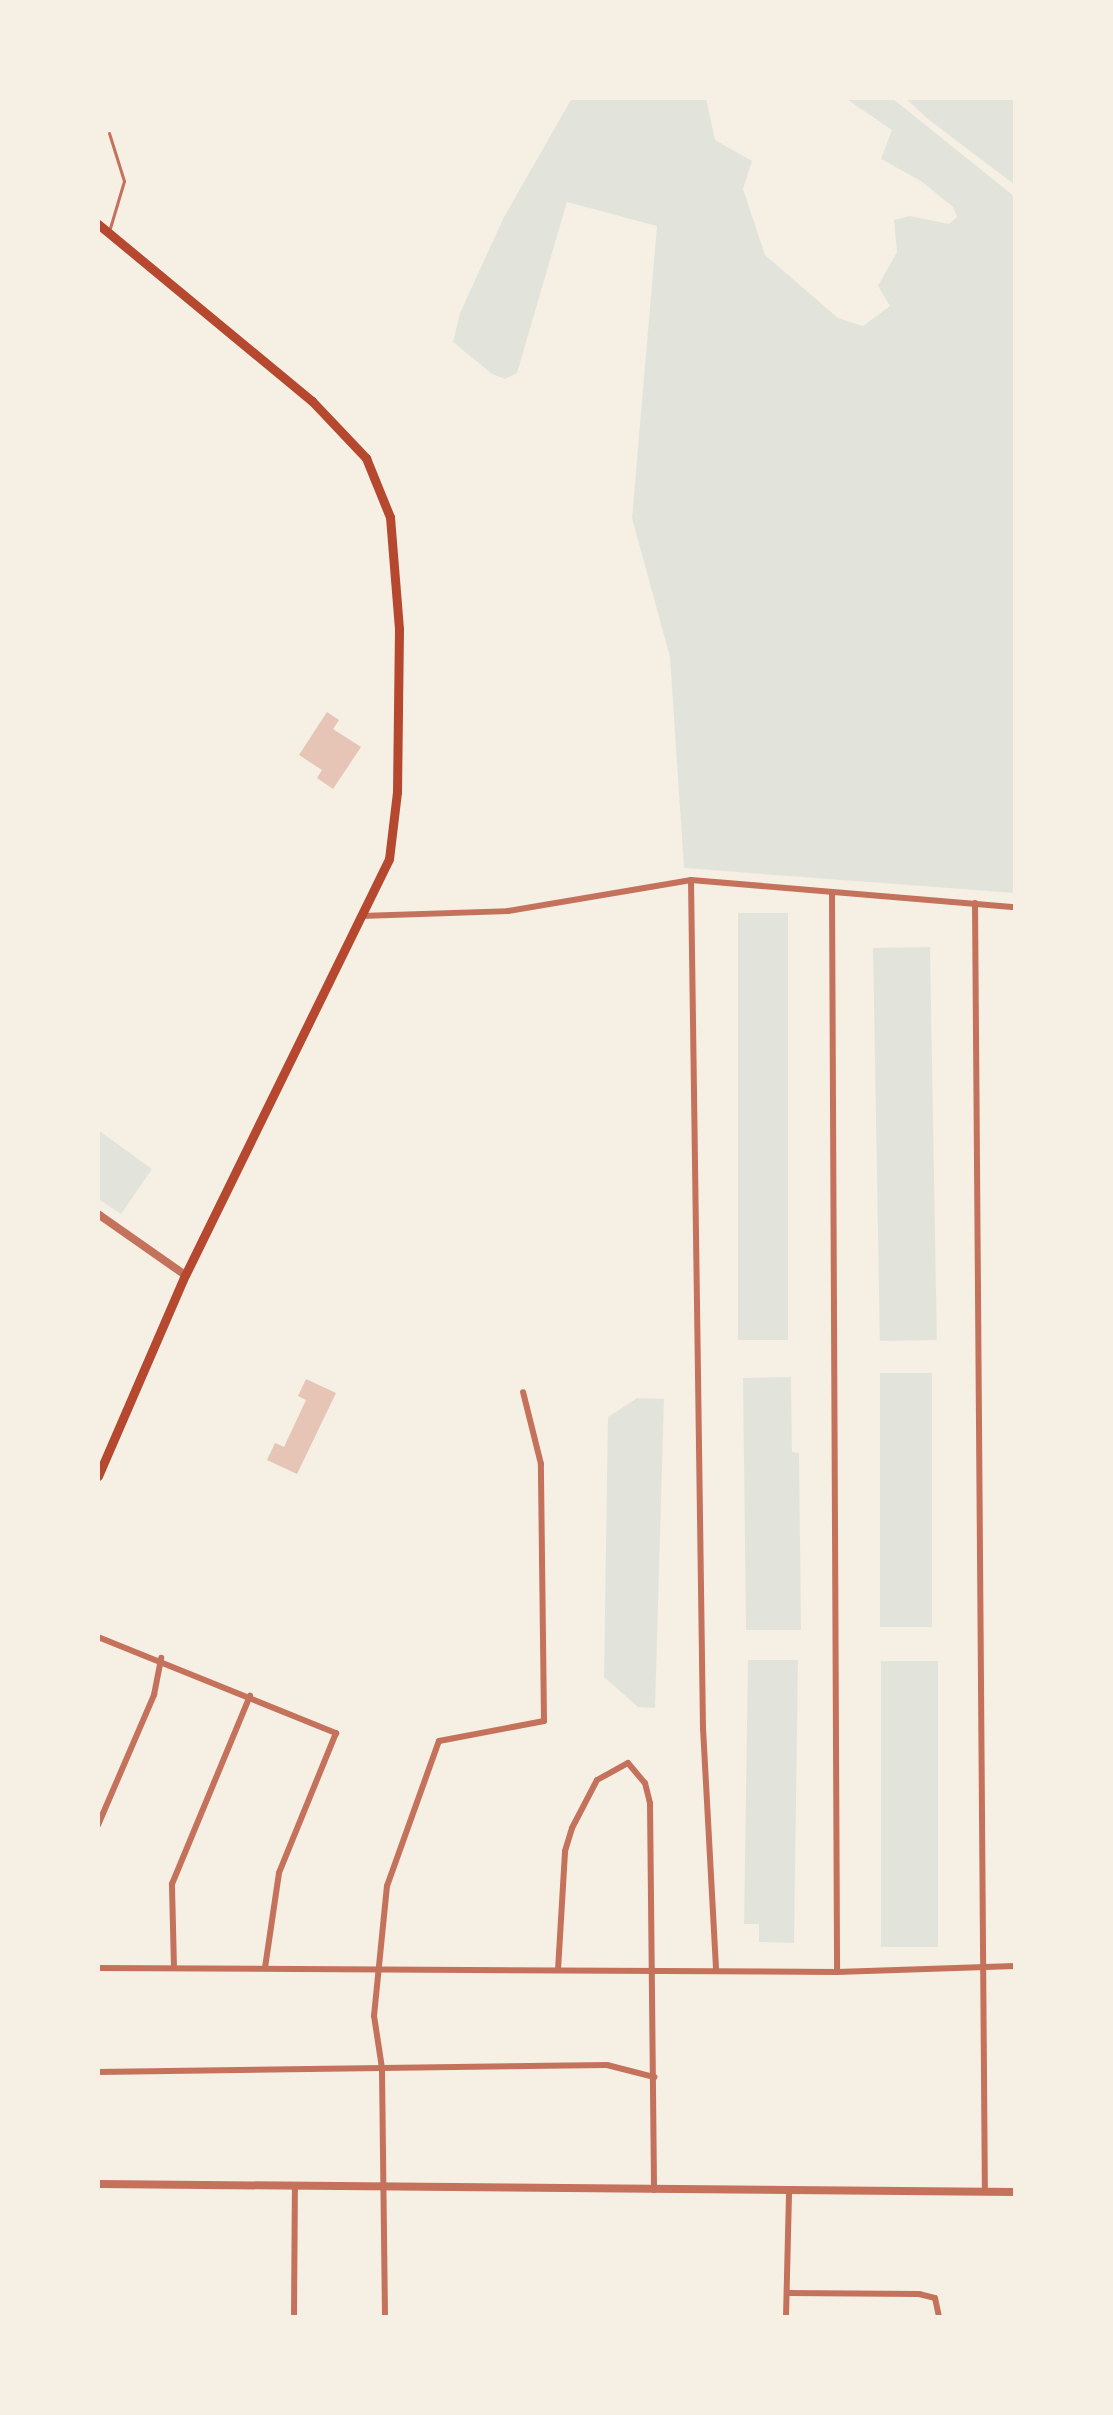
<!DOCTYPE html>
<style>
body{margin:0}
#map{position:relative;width:1113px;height:2415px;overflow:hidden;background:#f6efe4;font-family:Georgia,serif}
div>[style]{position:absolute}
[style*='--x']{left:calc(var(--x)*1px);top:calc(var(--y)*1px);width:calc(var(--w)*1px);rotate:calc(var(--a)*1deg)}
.green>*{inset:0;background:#e2e4dc;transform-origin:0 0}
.building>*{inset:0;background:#e6c5b7}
.service>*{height:3px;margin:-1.5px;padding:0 1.5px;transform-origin:1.5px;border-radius:1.5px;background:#c5725c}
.minor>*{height:6px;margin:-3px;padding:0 3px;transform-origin:3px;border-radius:3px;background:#c5725c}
.tertiary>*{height:8px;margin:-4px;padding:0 4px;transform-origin:4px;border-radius:4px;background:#c5725c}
.secondary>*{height:9px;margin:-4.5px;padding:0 4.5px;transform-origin:4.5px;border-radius:4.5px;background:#b5482f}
span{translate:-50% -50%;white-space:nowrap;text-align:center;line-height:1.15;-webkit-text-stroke:6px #f6efe4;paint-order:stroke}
.frame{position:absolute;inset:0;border:100px solid #f6efe4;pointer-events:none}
</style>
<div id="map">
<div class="green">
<div style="clip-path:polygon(572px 98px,706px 98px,715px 140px,752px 161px,743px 189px,765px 255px,838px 318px,863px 326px,890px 306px,878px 286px,897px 252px,894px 220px,910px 216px,949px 224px,957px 217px,953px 207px,921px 181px,881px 159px,892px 130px,845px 98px,892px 98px,1015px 197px,1015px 893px,684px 868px,670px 657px,632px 518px,657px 226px,567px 202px,517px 373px,505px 379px,492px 374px,453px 342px,460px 313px,504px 217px)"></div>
<div style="clip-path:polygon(905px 98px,1015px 98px,1015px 185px,928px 119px)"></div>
<div style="left:738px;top:913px;width:50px;height:427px"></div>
<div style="left:930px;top:947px;width:393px;height:57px;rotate:89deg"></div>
<div style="clip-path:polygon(98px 1130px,152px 1169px,121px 1214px,98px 1199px)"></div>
<div style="left:880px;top:1373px;width:52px;height:254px"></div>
<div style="clip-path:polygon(791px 1377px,792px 1452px,799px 1453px,801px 1630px,746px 1630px,743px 1378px)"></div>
<div style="clip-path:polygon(637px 1398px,664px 1399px,655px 1708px,638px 1707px,604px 1677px,608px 1417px)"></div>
<div style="clip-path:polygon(748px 1660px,798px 1660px,794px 1943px,759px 1942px,759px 1924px,744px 1924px)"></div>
<div style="left:938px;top:1661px;width:286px;height:57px;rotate:90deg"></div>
</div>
<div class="building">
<div style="clip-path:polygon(327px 712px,339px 720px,333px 729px,361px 747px,333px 789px,317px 778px,322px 770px,299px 755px)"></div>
<div style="clip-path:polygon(306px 1379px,336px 1393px,297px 1474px,267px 1460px,275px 1443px,284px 1447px,306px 1400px,298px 1396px)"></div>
</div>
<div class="service">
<div style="--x:109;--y:133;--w:50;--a:72.6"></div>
<div style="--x:124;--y:181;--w:49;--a:106.6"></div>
</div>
<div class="minor">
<div style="--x:691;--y:880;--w:848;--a:89.19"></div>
<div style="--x:703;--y:1728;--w:243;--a:86.9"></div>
<div style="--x:832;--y:892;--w:1080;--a:89.73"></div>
<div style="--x:975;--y:903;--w:1288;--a:89.56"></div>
<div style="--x:361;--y:916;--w:147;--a:-1.9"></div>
<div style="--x:508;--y:911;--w:186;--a:-9.6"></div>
<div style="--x:691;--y:880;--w:325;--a:4.8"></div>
<div style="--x:98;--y:1637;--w:257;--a:22"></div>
<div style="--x:336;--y:1733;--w:151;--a:112.2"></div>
<div style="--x:279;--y:1873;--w:96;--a:98.4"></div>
<div style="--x:98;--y:1825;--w:142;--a:-66.7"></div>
<div style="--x:154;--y:1695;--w:38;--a:-79"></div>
<div style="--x:98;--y:1968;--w:739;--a:0.31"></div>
<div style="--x:837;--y:1972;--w:178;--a:-1.9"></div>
<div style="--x:174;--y:1968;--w:84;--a:-91.4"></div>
<div style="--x:172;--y:1884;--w:204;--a:-67.5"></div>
<div style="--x:558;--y:1970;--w:119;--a:-86.6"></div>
<div style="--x:565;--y:1851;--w:24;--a:-73"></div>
<div style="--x:572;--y:1828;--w:54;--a:-62.5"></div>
<div style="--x:597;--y:1780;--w:35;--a:-29"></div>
<div style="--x:628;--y:1763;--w:26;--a:50"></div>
<div style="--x:645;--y:1783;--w:21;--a:76"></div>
<div style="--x:650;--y:1803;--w:387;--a:89.4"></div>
<div style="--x:98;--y:2072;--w:509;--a:-0.79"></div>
<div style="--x:607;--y:2065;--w:49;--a:14.3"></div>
<div style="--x:787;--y:2293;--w:132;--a:0.4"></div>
<div style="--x:919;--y:2294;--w:16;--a:14"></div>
<div style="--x:935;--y:2298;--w:19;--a:78"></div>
<div style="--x:294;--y:2317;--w:130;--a:-89.6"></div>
<div style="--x:385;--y:2317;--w:249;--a:-90.7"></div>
<div style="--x:382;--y:2068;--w:53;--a:-98.7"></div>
<div style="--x:374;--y:2016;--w:131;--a:-84.3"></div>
<div style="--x:387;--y:1886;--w:154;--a:-70.3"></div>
<div style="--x:439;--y:1741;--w:107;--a:-10.8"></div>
<div style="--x:544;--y:1721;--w:257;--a:-90.7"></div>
<div style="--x:541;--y:1464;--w:74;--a:-104"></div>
<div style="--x:786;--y:2317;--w:126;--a:-88.6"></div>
</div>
<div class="tertiary">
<div style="--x:98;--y:1214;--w:106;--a:35"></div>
<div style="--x:98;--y:2184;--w:917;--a:0.5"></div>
</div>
<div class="secondary">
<div style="--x:98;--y:224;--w:278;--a:39.6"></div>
<div style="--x:312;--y:401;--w:79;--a:46.5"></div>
<div style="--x:366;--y:458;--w:64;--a:67.9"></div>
<div style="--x:390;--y:517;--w:112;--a:85.4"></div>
<div style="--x:399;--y:629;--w:163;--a:90.7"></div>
<div style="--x:397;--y:792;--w:67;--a:96.8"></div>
<div style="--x:389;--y:859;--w:463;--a:116.1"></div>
<div style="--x:185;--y:1275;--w:219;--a:113.4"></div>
</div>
<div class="frame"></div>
</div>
